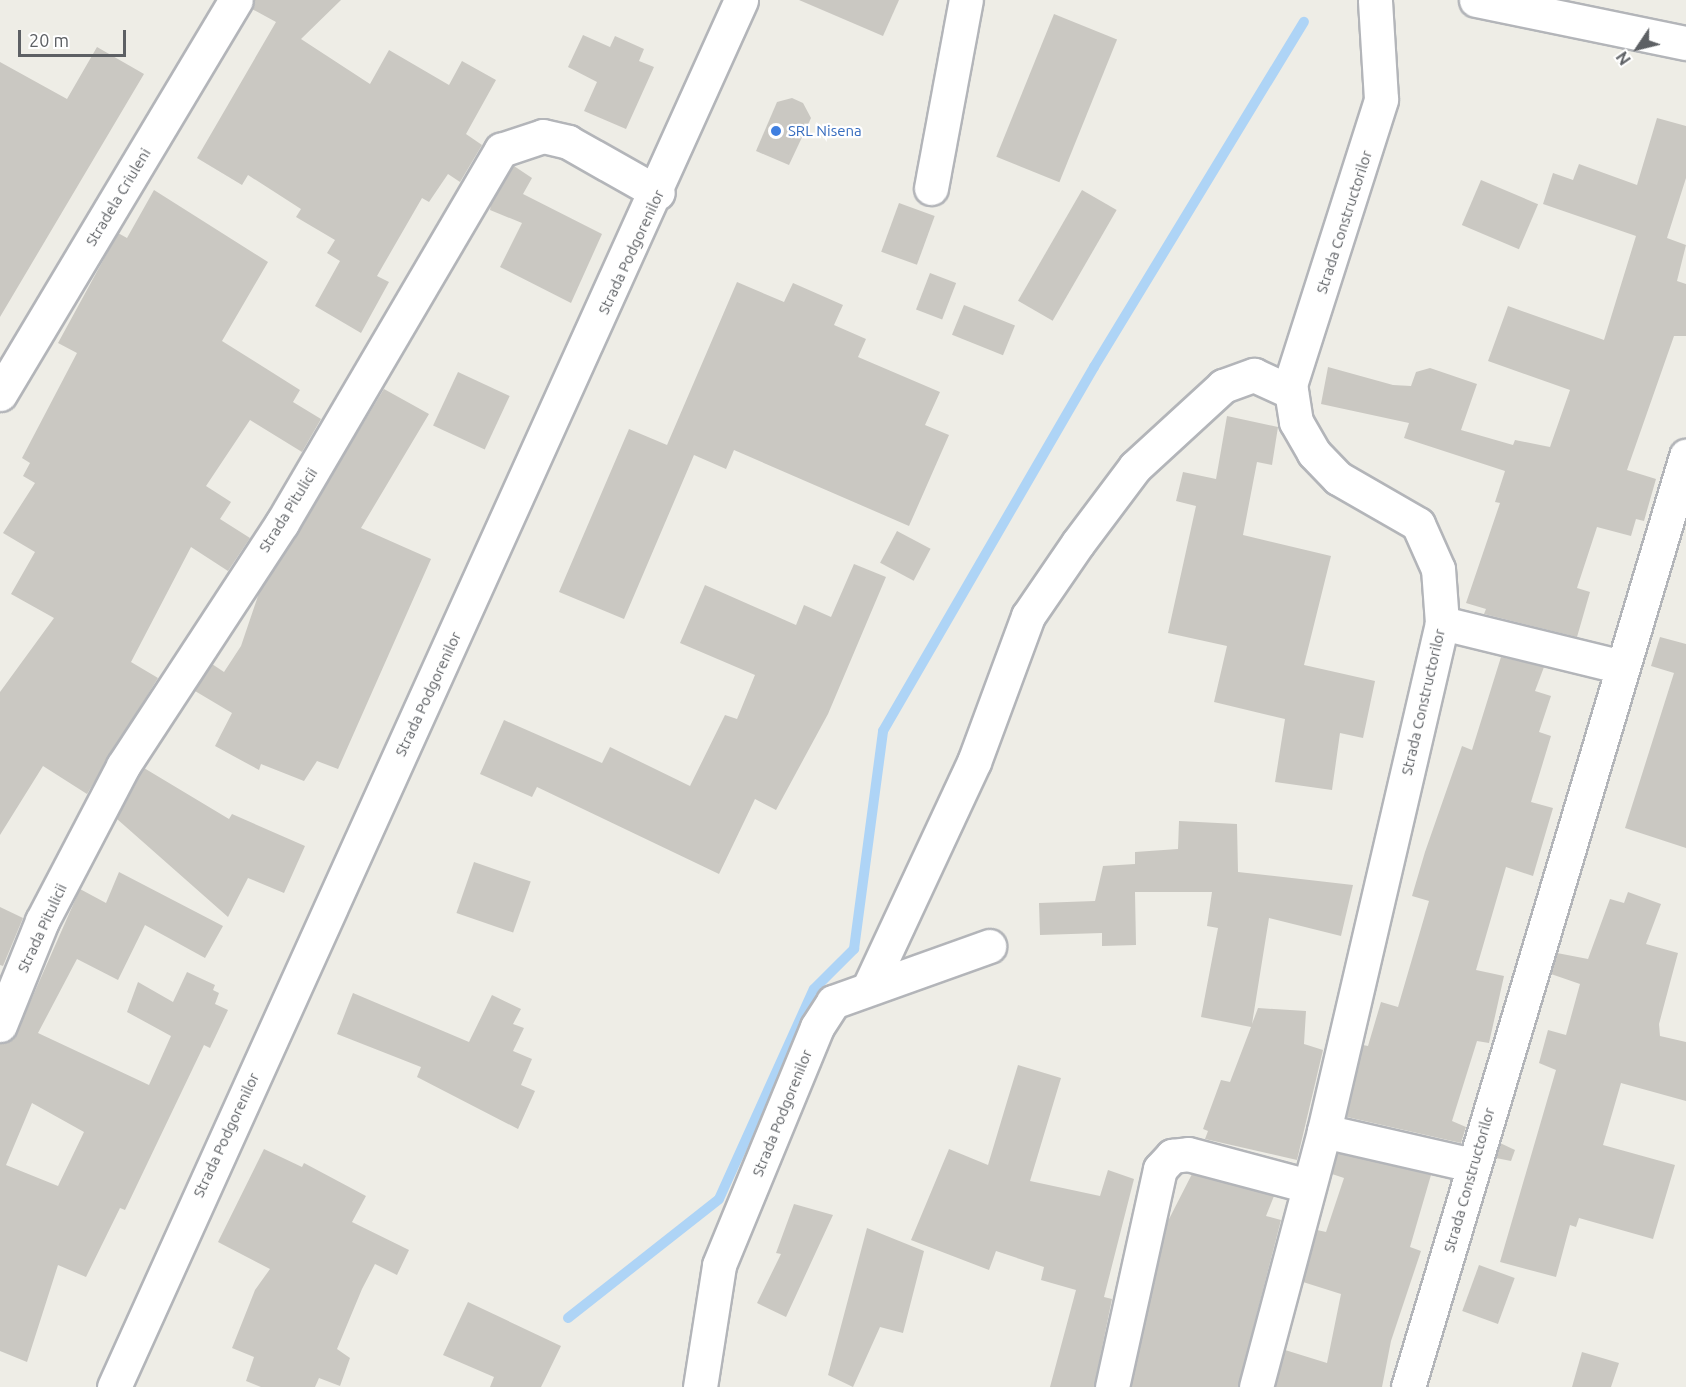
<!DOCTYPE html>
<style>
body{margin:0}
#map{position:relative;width:1686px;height:1387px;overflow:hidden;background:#eeede6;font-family:Ubuntu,sans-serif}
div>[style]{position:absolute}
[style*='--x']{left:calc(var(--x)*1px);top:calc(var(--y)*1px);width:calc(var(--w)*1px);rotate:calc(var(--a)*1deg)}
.stream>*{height:10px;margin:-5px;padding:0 5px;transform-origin:5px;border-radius:5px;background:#aed4f6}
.building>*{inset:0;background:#cac8c2;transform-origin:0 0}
.roads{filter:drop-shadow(2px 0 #b3b5b9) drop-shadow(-2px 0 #b3b5b9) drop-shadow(0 2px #b3b5b9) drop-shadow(0 -2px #b3b5b9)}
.minor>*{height:33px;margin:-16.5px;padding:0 16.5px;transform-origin:16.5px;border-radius:16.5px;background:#fff}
.dots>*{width:16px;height:16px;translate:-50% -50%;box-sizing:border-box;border:3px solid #fff;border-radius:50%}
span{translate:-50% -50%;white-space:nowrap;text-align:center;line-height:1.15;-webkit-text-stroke:4.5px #fff;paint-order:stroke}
.shop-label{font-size:15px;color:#366cbe}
.left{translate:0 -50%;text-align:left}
.street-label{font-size:15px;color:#5d6064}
.north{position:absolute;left:1608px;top:18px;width:60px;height:60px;-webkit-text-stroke:4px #fff;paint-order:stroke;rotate:235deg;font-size:16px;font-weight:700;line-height:24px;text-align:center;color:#5d6064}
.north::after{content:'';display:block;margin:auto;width:21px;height:27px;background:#5d6064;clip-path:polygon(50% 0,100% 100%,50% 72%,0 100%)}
.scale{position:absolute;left:18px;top:30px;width:108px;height:27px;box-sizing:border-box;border:3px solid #5d6064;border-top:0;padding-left:8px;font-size:18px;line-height:21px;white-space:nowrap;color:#5d6064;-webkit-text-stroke:4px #fff;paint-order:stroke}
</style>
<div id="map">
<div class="stream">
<div style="--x:568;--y:1318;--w:192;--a:-38.2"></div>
<div style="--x:719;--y:1199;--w:230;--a:-65.7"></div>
<div style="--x:814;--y:989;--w:57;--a:-45"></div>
<div style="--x:854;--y:949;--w:220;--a:-82.4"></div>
<div style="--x:883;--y:731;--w:421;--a:-59.9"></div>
<div style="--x:1094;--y:367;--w:404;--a:-58.7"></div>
</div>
<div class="building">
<div style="clip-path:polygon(255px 0,341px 0,301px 39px,370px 84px,389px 50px,449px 85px,462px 61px,496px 80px,466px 134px,482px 145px,460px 182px,448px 174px,429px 202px,422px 198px,377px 276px,389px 282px,361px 333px,315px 306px,340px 261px,327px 253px,335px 240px,296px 217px,301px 209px,248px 175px,242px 185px,197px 158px,276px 22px,252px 9px)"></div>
<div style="clip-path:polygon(799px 0,899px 0,883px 36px)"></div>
<div style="left:1054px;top:14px;width:68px;height:154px;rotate:22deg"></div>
<div style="clip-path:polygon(583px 35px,610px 47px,615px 36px,644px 49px,639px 61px,654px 67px,626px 129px,584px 111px,597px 82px,568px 67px)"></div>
<div style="clip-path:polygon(97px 47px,144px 74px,0 317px,0 62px,67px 99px)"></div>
<div style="clip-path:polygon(792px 98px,803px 103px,811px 118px,789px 165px,756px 151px,777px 102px)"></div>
<div style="clip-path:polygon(1657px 118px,1686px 126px,1686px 178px,1667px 238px,1686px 245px,1677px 281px,1686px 284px,1686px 336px,1674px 336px,1627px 470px,1656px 479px,1644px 521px,1636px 519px,1631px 536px,1597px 527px,1577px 588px,1590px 592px,1577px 637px,1484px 614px,1486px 609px,1466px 603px,1500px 503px,1495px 502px,1505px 471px,1404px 438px,1409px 423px,1321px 404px,1328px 367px,1393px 385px,1411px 386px,1416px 372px,1430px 368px,1477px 384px,1461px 430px,1513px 445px,1515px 440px,1550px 447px,1570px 390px,1488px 361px,1508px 306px,1604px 340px,1636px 236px,1543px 204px,1553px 173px,1573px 180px,1579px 164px,1637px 185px)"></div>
<div style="clip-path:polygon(514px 166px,532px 178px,523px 194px,602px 234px,571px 303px,500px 267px,522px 223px,490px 210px,491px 204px)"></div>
<div style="left:1481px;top:180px;width:62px;height:49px;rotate:23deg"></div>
<div style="clip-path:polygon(154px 190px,268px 262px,222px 341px,300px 390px,293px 402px,321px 419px,302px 452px,250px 420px,206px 486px,231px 502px,220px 519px,250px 538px,228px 571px,191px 547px,131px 662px,158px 678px,87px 794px,43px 766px,0 835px,0 692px,54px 618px,11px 594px,35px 552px,3px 533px,35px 483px,23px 476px,30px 463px,22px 458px,77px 353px,58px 343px,118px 233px,127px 238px)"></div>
<div style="left:1082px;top:190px;width:40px;height:128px;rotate:30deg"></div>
<div style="left:899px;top:203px;width:38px;height:52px;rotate:20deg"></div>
<div style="left:930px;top:273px;width:28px;height:39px;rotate:21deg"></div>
<div style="clip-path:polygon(737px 282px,784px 302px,793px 283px,843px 305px,834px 325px,866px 339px,858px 357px,940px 392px,925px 425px,949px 435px,909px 526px,734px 450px,726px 469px,694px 455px,624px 619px,559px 592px,629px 429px,667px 445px)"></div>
<div style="left:964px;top:305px;width:55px;height:32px;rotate:22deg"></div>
<div style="left:458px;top:372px;width:57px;height:59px;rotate:25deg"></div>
<div style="clip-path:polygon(384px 389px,429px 414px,361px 528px,431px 559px,338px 769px,317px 761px,304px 781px,261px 764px,259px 770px,215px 746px,232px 713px,195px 691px,212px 664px,224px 672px,241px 646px,259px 593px)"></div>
<div style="clip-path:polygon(1227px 416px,1278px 427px,1272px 465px,1257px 462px,1243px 535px,1331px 556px,1304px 665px,1375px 681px,1363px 738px,1340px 733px,1332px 790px,1275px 782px,1285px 719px,1214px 702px,1227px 646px,1168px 633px,1196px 506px,1176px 501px,1183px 472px,1216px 479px)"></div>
<div style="left:897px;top:531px;width:38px;height:36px;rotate:28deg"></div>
<div style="clip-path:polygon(854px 564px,886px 577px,828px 714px,776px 810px,755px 799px,719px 874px,537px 787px,532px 797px,480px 774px,504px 720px,602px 763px,610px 747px,690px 786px,725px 715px,737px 719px,755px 675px,680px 643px,705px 585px,796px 625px,804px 605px,831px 617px)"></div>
<div style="clip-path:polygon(1660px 637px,1686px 644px,1686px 848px,1625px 828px,1674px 673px,1651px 666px)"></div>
<div style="clip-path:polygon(1501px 657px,1544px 667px,1535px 691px,1551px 696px,1539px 732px,1551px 736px,1531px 802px,1553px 808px,1533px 876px,1506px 867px,1476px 970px,1504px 976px,1489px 1043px,1477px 1041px,1452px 1121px,1466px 1127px,1461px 1143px,1347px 1117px,1363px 1045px,1368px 1046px,1381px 1002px,1398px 1007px,1429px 901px,1412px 896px,1425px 852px,1462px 746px,1472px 750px)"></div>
<div style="clip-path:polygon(144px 768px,229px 819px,232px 814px,305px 846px,284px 893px,248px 878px,228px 917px,117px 819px)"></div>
<div style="clip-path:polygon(1179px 821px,1237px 824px,1238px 872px,1353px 885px,1341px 936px,1269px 918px,1252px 1024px,1258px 1008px,1306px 1011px,1304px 1044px,1323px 1050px,1297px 1160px,1205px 1139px,1208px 1131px,1203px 1129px,1221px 1080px,1230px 1082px,1251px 1027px,1201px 1017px,1218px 928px,1207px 926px,1212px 892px,1135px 892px,1136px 945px,1102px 946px,1102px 933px,1040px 935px,1039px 903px,1095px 901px,1103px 866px,1135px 864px,1135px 852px,1178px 849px)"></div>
<div style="left:474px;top:862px;width:60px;height:54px;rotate:19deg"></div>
<div style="clip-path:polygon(evenodd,119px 872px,223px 926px,205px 958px,145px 925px,118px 980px,77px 959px,38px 1033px,149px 1085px,171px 1036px,127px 1012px,138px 982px,173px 1002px,187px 972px,215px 985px,213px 990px,219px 993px,215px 1004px,228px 1010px,210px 1048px,204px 1045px,125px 1210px,120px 1208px,86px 1277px,58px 1265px,27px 1362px,0 1351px,0 1043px,17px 1032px,80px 889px,106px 903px,119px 872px,32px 1103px,84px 1132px,58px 1186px,6px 1165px,32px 1103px)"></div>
<div style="clip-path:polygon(1628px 892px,1661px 904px,1646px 944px,1678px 953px,1659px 1024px,1660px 1036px,1686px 1042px,1686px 1101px,1621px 1083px,1603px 1145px,1675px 1165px,1653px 1239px,1579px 1218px,1576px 1227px,1570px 1225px,1556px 1277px,1500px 1262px,1556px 1070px,1539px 1063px,1548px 1030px,1566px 1035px,1580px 984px,1551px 974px,1557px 953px,1588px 959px,1610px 899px,1624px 903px)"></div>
<div style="clip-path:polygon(0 907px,23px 918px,3px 966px,0 965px)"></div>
<div style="clip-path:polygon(353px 993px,469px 1042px,492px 995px,521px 1009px,513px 1024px,524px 1028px,513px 1051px,532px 1059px,521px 1085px,535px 1091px,518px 1129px,417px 1077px,421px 1067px,337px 1034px)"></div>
<div style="clip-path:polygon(1018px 1065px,1061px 1078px,1030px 1181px,1100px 1196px,1108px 1170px,1134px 1179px,1104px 1297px,1112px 1299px,1094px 1387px,1050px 1387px,1076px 1290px,1041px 1280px,1044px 1267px,996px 1251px,989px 1270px,911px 1240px,949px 1149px,988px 1165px)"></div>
<div style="clip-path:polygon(1500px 1143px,1515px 1150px,1511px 1161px,1496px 1158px)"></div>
<div style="clip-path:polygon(264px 1149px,302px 1167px,304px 1163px,366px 1196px,352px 1222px,409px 1250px,397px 1275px,375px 1264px,362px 1289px,337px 1349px,350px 1358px,340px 1386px,319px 1378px,315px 1387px,261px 1387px,246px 1381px,254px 1357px,232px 1348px,255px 1290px,270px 1269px,218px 1242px)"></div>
<div style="clip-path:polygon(1337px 1153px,1431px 1175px,1410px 1247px,1421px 1251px,1391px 1341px,1382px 1387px,1275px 1387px,1285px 1350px,1327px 1363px,1341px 1294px,1303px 1282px,1317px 1230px,1326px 1232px,1344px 1178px,1332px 1174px)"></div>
<div style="clip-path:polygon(1192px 1174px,1274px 1196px,1266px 1216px,1281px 1220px,1238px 1387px,1131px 1387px,1167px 1223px)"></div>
<div style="clip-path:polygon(794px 1204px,833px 1215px,786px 1317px,757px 1303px,781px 1254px,776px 1253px)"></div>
<div style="clip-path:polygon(867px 1228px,924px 1251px,903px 1333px,880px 1327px,853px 1387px,828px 1375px)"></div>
<div style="left:1479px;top:1265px;width:38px;height:49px;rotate:20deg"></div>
<div style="clip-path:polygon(468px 1302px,561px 1346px,541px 1387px,490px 1387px,494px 1377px,443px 1355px)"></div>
<div style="clip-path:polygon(1582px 1352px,1619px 1363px,1611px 1387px,1572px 1387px)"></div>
</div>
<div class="roads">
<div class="minor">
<div style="--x:1476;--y:0;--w:214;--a:11.6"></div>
<div style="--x:931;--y:188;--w:191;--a:-79.5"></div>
<div style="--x:0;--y:394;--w:459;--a:-59.1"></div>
<div style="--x:1442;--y:623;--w:185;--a:13.7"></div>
<div style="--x:870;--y:985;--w:246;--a:-65"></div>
<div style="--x:974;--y:762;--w:156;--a:-69.7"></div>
<div style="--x:1028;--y:616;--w:88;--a:-55.6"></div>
<div style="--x:1078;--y:543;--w:95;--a:-53.1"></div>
<div style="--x:1135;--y:467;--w:120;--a:-42.6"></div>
<div style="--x:1223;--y:386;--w:33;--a:-20"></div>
<div style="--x:1254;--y:375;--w:41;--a:24.7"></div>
<div style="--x:0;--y:1025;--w:112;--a:-68"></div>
<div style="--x:42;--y:921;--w:175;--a:-62.4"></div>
<div style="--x:123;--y:766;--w:290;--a:-56.8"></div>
<div style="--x:282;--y:523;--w:433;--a:-59.6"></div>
<div style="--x:501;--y:150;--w:44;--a:-18.4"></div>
<div style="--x:543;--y:136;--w:26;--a:13"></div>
<div style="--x:568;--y:142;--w:103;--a:29.5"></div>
<div style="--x:1324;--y:1131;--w:153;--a:12.9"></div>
<div style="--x:114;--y:1387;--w:1522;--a:-65.67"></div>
<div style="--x:700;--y:1387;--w:123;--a:-81.1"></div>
<div style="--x:719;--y:1265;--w:257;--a:-67.6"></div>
<div style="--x:817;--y:1027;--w:30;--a:-57"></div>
<div style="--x:833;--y:1002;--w:166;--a:-19.7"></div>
<div style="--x:1112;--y:1387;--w:223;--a:-77.6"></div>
<div style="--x:1160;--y:1169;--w:18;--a:-47"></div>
<div style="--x:1172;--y:1156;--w:16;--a:-7"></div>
<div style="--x:1188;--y:1154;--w:124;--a:14.9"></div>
<div style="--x:1256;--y:1387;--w:265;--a:-75.1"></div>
<div style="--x:1324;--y:1131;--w:522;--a:-76.92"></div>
<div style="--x:1442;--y:623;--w:54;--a:-94.2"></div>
<div style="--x:1438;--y:569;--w:49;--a:-114"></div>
<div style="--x:1418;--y:524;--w:92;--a:-150.1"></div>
<div style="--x:1338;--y:478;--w:35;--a:-134"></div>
<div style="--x:1314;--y:453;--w:36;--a:-120"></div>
<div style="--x:1296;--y:422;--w:37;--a:-99"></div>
<div style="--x:1290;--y:385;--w:300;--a:-72.3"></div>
<div style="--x:1381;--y:99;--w:99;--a:-93.5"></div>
<div style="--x:1408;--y:1387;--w:972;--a:-73.37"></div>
</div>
</div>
<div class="dots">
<div style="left:776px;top:131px;background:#3f7fe0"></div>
</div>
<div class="shop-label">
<span class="left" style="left:788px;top:131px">SRL Nisena</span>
</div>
<div class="street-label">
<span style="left:118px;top:197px;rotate:-59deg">Stradela Criuleni</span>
<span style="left:1344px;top:222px;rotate:-72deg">Strada Constructorilor</span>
<span style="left:631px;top:252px;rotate:-65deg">Strada Podgorenilor</span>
<span style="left:288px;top:510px;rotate:-58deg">Strada Pitulicii</span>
<span style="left:428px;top:694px;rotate:-65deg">Strada Podgorenilor</span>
<span style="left:1423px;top:702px;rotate:-77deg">Strada Constructorilor</span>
<span style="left:42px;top:928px;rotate:-65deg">Strada Pitulicii</span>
<span style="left:782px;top:1113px;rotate:-68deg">Strada Podgorenilor</span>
<span style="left:226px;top:1135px;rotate:-65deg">Strada Podgorenilor</span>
<span style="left:1469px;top:1180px;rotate:-74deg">Strada Constructorilor</span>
</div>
<div class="north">N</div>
<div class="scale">20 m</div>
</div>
